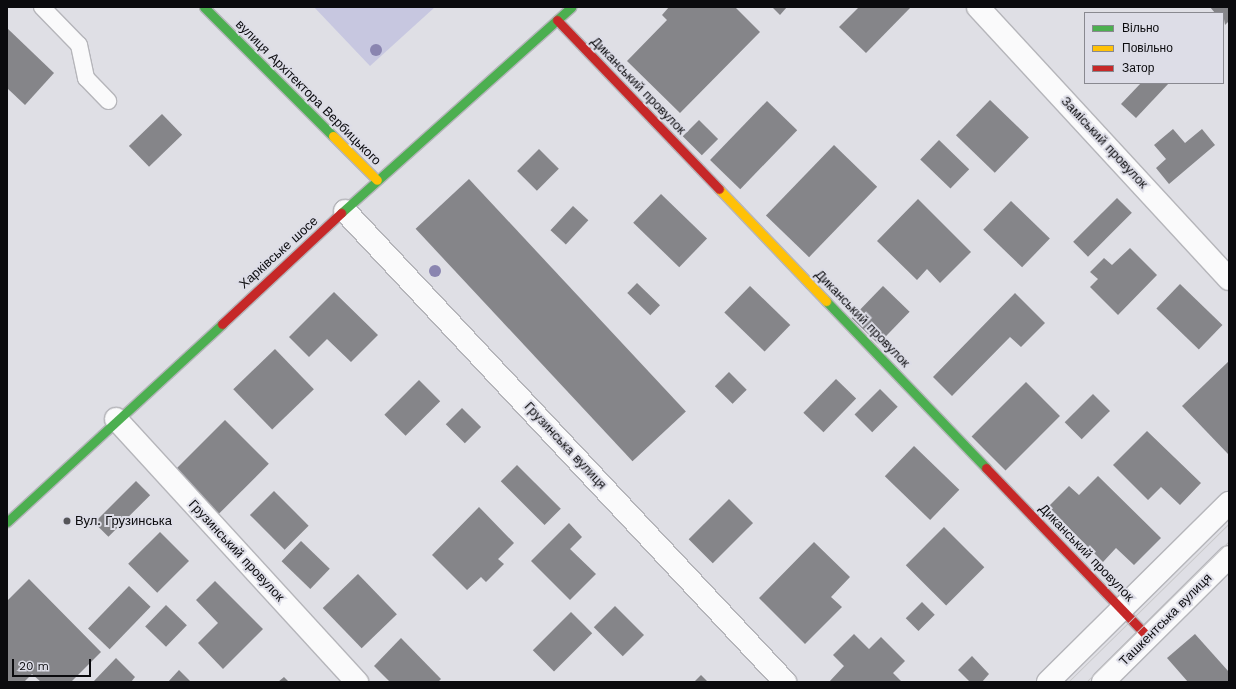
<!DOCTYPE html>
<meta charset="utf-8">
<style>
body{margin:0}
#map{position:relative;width:1236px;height:689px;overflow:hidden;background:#dfdfe5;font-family:"Work Sans",sans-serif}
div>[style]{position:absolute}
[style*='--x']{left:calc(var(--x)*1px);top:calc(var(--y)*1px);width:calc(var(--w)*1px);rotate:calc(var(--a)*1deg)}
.green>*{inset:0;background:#c7c7e0}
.building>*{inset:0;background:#858589;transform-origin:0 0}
.roads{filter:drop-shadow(1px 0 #b5b5ba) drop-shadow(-1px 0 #b5b5ba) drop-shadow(0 1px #b5b5ba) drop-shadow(0 -1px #b5b5ba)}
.lane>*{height:16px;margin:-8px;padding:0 8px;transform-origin:8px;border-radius:8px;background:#fafafb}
.street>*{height:22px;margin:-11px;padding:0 11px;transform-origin:11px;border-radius:11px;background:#fafafb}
.fast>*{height:9px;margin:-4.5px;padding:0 4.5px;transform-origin:4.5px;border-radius:4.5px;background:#4caf50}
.slow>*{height:9px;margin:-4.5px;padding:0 4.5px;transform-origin:4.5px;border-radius:4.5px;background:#ffc107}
.jam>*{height:9px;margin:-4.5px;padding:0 4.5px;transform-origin:4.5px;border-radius:4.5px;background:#c62828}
.tram>*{height:1px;margin:-0.5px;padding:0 0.5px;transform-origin:0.5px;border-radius:0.5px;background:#c8c8ca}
.trees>*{width:12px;height:12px;margin:-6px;border-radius:50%;background:#8a85b0}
.dots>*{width:11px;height:11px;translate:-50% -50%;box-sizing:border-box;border:2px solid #dddde7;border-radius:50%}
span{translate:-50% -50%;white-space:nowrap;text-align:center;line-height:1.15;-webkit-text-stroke:4px #dddde7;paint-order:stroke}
.street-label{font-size:13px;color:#0b0b0e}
.poi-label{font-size:13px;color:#0b0b0e}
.left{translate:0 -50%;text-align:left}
.frame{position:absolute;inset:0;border:8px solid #0b0b0e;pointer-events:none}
.legend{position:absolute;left:1084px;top:12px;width:140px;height:72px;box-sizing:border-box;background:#dddde7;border:1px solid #898990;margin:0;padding:5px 7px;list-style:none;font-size:12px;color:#0b0b0e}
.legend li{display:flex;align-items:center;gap:8px;height:20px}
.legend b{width:20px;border:1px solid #898990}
.scale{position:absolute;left:12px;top:659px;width:79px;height:18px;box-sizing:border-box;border:2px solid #0b0b0e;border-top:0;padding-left:5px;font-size:12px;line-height:14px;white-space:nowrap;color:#0b0b0e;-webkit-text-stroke:3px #dddde7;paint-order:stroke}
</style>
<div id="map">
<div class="green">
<div style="clip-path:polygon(314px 7px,435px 7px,370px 66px)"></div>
</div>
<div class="building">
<div style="clip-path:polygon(669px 7px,735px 7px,760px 32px,680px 113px,627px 61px,667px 20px,662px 15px)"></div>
<div style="clip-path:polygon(772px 7px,787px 7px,780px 15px)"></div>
<div style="clip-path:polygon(859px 7px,911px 7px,866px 53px,839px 27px)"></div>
<div style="clip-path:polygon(1210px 7px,1229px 7px,1229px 21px,1225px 25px,1223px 13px,1215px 13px)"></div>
<div style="clip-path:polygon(7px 28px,54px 73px,25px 105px,7px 88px)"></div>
<div style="clip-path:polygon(1141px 83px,1169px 83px,1136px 118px,1121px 104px)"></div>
<div style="left:990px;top:100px;width:54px;height:49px;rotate:44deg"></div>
<div style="left:767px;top:101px;width:42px;height:82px;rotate:44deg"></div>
<div style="left:162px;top:114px;width:29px;height:46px;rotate:46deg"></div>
<div style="left:699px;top:120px;width:27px;height:23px;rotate:45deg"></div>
<div style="clip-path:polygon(1173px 129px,1185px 143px,1202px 129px,1215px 145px,1169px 184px,1156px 168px,1166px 159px,1154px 145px)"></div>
<div style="left:939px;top:140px;width:42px;height:27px;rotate:44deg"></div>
<div style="left:834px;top:145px;width:60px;height:98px;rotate:44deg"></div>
<div style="left:539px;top:149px;width:28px;height:31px;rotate:45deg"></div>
<div style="left:469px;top:179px;width:318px;height:73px;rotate:47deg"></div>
<div style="left:661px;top:194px;width:64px;height:40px;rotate:44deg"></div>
<div style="left:1117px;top:198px;width:21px;height:62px;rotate:45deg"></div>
<div style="clip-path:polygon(918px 199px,971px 252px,940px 283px,927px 269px,917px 280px,877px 241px)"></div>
<div style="left:1011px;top:201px;width:54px;height:40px;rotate:44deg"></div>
<div style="left:573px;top:206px;width:21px;height:33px;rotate:43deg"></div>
<div style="clip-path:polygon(1130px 248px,1157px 275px,1118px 315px,1090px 287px,1098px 279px,1090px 272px,1104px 258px,1112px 265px)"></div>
<div style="left:637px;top:283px;width:32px;height:14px;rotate:44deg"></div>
<div style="left:1180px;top:284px;width:59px;height:34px;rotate:44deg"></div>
<div style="left:750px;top:286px;width:56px;height:37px;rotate:44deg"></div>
<div style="left:883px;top:286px;width:37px;height:45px;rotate:44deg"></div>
<div style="clip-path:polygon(334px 292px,378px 335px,351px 362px,327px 339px,309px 357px,289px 337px)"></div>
<div style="clip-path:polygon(1015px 293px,1045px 323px,1021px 347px,1010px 337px,952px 396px,933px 377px)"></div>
<div style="left:275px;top:349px;width:56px;height:58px;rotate:46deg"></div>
<div style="clip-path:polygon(1229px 361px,1229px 455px,1182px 406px)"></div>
<div style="left:729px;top:372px;width:25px;height:20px;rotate:45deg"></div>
<div style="left:836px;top:379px;width:28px;height:47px;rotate:44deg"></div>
<div style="left:419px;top:380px;width:30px;height:49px;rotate:45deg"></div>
<div style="left:1026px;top:382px;width:48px;height:77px;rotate:45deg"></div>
<div style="left:880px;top:389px;width:25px;height:36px;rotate:45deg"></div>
<div style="left:1093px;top:394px;width:24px;height:40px;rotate:45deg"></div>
<div style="left:462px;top:408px;width:27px;height:23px;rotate:45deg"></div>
<div style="left:225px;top:420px;width:62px;height:76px;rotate:45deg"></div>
<div style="clip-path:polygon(1147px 431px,1201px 483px,1180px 505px,1161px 487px,1148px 500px,1113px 465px)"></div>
<div style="left:914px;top:446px;width:63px;height:42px;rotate:44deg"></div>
<div style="left:517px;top:465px;width:62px;height:23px;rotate:45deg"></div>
<div style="clip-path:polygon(1098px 476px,1161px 538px,1134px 565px,1116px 548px,1103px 562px,1048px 507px,1069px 486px,1079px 495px)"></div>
<div style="left:136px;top:481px;width:20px;height:59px;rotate:45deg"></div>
<div style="left:274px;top:491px;width:49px;height:34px;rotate:45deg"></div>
<div style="left:729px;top:499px;width:34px;height:57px;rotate:45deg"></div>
<div style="clip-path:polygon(479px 507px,514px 543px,498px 559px,504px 564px,486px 582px,481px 577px,467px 590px,432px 555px)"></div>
<div style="clip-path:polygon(569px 523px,582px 537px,570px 549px,596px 574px,570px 600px,531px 561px)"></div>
<div style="left:944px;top:527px;width:57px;height:54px;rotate:45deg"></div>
<div style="left:160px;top:532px;width:41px;height:45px;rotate:45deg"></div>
<div style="left:301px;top:541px;width:40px;height:28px;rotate:44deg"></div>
<div style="clip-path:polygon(814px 542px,850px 577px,831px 597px,842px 607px,805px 644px,759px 598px)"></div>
<div style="left:358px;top:574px;width:56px;height:49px;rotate:46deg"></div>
<div style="clip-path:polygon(29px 579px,101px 652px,71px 682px,41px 682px,32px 674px,24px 682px,7px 681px,7px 601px)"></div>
<div style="clip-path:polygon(215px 581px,263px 629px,223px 669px,198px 643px,218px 623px,196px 600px)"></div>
<div style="left:129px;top:586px;width:30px;height:59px;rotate:44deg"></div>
<div style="left:922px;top:602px;width:18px;height:23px;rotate:45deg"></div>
<div style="left:166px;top:605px;width:29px;height:30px;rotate:44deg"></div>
<div style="left:615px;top:606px;width:41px;height:30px;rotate:45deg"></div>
<div style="left:571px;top:612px;width:30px;height:54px;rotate:45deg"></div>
<div style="clip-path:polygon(854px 634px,869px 649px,881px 637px,905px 661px,893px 673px,902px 682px,829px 682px,844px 666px,833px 655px)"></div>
<div style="clip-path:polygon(1195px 634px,1229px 672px,1229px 682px,1188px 682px,1167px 658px)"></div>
<div style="clip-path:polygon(401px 638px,441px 679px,438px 682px,390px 682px,374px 666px)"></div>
<div style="clip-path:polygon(972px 656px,989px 674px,982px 682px,970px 682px,958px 670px)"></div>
<div style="clip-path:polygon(116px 658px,135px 677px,131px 682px,93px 682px)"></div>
<div style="clip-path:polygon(179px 670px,191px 682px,168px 682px)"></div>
<div style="clip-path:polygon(701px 675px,708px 682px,694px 682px)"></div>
<div style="clip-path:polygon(284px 677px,289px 682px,278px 682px)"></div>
</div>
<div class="roads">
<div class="lane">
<div style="--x:42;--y:7;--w:53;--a:45.8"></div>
<div style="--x:79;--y:45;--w:34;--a:78"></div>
<div style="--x:86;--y:78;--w:32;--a:46"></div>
</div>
<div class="street">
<div style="--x:978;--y:7;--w:370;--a:47.3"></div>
<div style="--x:345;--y:211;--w:645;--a:46.95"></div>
<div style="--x:116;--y:419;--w:357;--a:47.5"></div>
<div style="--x:1048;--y:682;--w:255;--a:-44.7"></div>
<div style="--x:1103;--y:682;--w:177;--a:-44.8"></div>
</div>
<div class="fast">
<div style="--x:204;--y:7;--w:182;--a:45"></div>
<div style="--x:341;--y:213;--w:309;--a:-41.8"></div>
<div style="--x:826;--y:301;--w:231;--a:46.2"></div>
<div style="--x:7;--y:522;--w:292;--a:-42.6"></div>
</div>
<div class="slow">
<div style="--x:333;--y:136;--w:62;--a:45"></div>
<div style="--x:719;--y:189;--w:155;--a:46.3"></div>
</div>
<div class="jam">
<div style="--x:557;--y:20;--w:234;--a:46.2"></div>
<div style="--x:222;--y:324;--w:163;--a:-43"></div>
<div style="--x:986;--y:468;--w:234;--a:46.2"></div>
</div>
</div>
<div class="tram">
<div style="--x:1068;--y:682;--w:226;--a:-44.6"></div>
<div style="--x:1086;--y:682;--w:201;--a:-44.6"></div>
</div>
<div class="trees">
<div style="left:376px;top:50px"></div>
<div style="left:435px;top:271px"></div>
</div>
<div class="dots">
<div style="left:67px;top:521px;background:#555559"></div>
</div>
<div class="street-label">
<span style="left:638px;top:86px;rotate:46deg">Диканський провулок</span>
<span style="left:308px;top:93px;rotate:45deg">вулиця Архітектора Вербицького</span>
<span style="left:1104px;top:143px;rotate:47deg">Заміський провулок</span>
<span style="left:279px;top:253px;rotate:-42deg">Харківське шосе</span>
<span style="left:862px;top:319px;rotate:46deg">Диканський провулок</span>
<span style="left:565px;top:446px;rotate:47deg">Грузинська вулиця</span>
<span style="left:236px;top:551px;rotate:47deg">Грузинський провулок</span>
<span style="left:1086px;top:553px;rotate:46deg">Диканський провулок</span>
<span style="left:1166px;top:620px;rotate:-45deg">Ташкентська вулиця</span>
</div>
<div class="poi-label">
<span class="left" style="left:75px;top:521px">Вул. Грузинська</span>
</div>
<div class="frame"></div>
<ul class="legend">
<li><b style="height:5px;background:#4caf50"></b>Вільно</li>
<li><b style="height:5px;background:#ffc107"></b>Повільно</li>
<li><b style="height:5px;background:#c62828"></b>Затор</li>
</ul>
<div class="scale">20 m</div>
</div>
